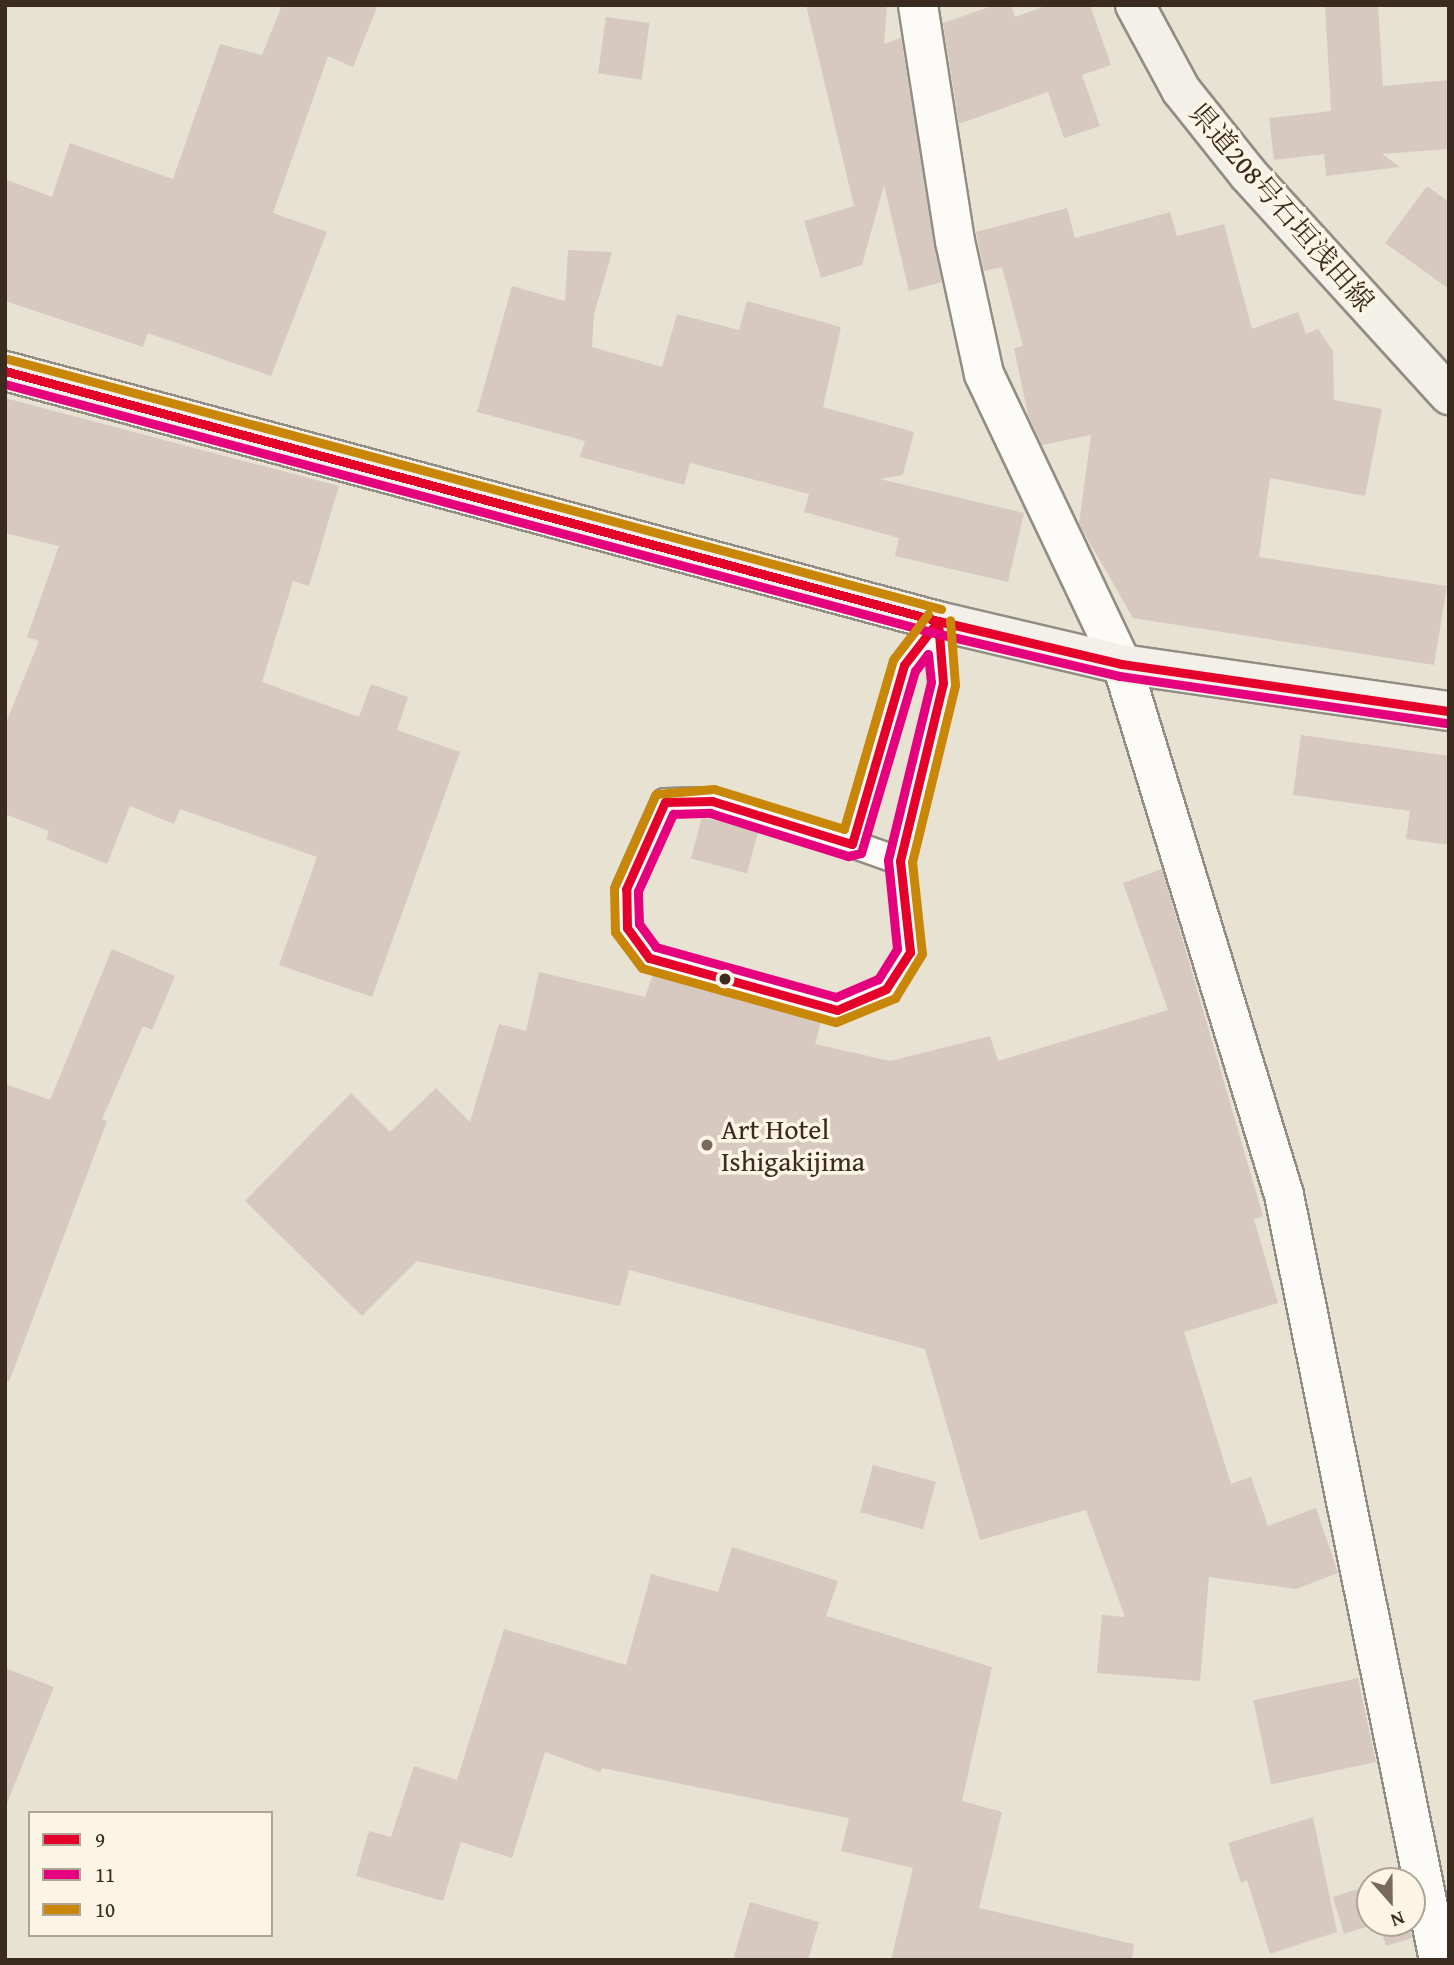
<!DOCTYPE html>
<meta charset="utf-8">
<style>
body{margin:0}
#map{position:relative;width:1454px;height:1965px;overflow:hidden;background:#e8e2d2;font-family:"Gentium Book Plus","Noto Serif JP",serif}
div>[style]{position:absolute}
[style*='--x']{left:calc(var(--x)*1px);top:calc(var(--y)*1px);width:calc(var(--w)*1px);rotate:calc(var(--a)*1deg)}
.building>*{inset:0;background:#d7c9c0;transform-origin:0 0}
.roads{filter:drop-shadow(2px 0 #928d83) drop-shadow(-2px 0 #928d83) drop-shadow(0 2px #928d83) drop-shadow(0 -2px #928d83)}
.lane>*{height:26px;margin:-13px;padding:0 13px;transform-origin:13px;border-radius:13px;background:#fcfbf8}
.street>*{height:38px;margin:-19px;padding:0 19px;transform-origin:19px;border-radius:19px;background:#fcfbf8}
.secondary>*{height:38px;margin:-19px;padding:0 19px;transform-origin:19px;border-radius:19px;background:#f3f0ea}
.bus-1>*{height:9px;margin:-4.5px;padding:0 4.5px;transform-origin:4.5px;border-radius:4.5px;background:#e4002b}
.bus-2>*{height:9px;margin:-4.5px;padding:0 4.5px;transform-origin:4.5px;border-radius:4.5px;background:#e5007d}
.bus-3>*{height:9px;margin:-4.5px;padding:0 4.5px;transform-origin:4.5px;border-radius:4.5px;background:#c88708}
.dots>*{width:19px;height:19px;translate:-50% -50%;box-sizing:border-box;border:4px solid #fcf5e5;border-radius:50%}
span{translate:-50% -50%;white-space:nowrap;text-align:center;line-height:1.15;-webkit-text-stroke:7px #fcf5e5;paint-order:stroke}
.street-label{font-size:28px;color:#3b2a1e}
.poi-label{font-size:28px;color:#3b2a1e}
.left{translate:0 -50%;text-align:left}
.frame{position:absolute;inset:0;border:7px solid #3b2a1e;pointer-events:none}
.legend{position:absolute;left:28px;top:1811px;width:245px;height:126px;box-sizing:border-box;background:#fcf5e5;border:2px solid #afa495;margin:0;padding:9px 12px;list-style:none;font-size:21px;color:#3b2a1e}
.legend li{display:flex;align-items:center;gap:14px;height:35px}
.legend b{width:35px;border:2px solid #afa495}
.north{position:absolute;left:1356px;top:1867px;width:70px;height:70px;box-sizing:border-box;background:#fcf5e5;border:2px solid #afa495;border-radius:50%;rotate:159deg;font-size:19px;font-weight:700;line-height:28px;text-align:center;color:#3b2a1e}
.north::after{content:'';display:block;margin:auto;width:24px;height:32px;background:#786a5d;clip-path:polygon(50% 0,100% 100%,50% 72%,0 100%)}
</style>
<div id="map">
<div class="building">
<div style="clip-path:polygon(282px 5px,378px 5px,353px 67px,328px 56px,273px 213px,327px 232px,271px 376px,148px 333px,143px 347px,5px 301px,5px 179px,52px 197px,70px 143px,173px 179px,220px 44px,262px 55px)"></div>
<div style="clip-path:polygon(806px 5px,887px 5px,884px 44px,901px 38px,942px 282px,909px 291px,884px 185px,862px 265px,821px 278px,804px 221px,854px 206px)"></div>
<div style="clip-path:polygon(995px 5px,1011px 5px,1015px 17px,1048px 5px,1090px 5px,1111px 65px,1082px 75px,1100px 126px,1064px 138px,1048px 92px,959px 124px,943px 23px)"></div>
<div style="clip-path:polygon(1325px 5px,1378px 5px,1383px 86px,1449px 80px,1449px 149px,1382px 154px,1400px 167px,1326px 176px,1324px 154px,1274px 160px,1269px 118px,1331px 111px)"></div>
<div style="left:606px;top:17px;width:44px;height:57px;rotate:8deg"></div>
<div style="clip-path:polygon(1427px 186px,1449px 202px,1449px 289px,1385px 243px)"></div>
<div style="clip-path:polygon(1067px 208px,1075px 238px,1170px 212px,1177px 236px,1224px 224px,1252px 329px,1298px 312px,1306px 334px,1318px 329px,1333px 351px,1334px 400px,1382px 409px,1365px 496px,1270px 478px,1259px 557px,1447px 586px,1434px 665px,1133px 618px,1079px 524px,1091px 435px,1042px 445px,1028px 415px,1014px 348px,1023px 346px,1002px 267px,984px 271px,977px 237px,976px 232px)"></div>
<div style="clip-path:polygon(568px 250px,612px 252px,594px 314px,592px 347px,662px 367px,677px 314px,739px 330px,747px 301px,841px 327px,823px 407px,914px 432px,903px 475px,880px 479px,1024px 513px,1008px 582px,895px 556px,899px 538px,804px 512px,809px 494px,690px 463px,684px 485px,580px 457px,585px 441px,477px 412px,512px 286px,565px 301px)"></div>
<div style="clip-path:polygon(5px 398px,339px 486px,309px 586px,293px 581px,262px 682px,359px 717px,371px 684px,408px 697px,397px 730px,460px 752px,372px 997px,279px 965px,317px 857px,180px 809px,174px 824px,130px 806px,107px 864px,46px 839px,49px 831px,5px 814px,5px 725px,39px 641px,27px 637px,59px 546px,5px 533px)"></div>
<div style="clip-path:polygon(1301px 735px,1449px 756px,1449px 845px,1406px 839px,1410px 811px,1293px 795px)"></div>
<div style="left:702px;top:817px;width:58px;height:43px;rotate:15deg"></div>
<div style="clip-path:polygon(1162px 869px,1263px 1216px,1254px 1219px,1278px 1303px,1184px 1332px,1231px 1484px,1251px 1477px,1268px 1526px,1316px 1508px,1338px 1573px,1296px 1589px,1209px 1577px,1200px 1681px,1097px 1673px,1102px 1615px,1125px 1617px,1086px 1510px,980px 1540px,925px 1349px,629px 1270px,620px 1306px,417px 1261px,362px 1316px,245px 1201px,351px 1093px,390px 1132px,436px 1088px,470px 1122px,499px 1024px,526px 1031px,539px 972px,645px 997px,653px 975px,821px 1022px,815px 1044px,890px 1061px,990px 1036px,998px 1061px,1168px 1010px,1123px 883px)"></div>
<div style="clip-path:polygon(112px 949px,175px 976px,152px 1030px,143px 1026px,102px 1119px,107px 1121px,9px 1382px,5px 1381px,5px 1084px,50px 1100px)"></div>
<div style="left:873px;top:1465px;width:65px;height:49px;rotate:15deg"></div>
<div style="clip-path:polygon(732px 1547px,838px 1581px,826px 1616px,992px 1667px,962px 1801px,1002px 1812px,979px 1908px,1134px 1944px,1132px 1960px,891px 1960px,913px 1868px,841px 1851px,849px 1818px,602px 1768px,600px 1772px,545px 1752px,512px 1858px,461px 1842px,443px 1901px,356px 1876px,369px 1831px,391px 1837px,414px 1766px,457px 1780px,504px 1629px,626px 1665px,651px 1574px,718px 1592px)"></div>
<div style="clip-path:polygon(5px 1668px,54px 1687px,7px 1803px,5px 1803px)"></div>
<div style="left:1358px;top:1678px;width:86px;height:107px;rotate:78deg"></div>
<div style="clip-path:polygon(1313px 1817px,1337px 1932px,1270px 1954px,1247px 1880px,1241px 1883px,1228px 1843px)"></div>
<div style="clip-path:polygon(1370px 1885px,1370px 1923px,1379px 1923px,1344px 1934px,1333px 1897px)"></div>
<div style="clip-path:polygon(750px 1902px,819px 1922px,808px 1960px,733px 1960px)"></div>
<div style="clip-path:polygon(1379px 1923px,1409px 1923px,1412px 1938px,1386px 1946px)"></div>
</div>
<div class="roads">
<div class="lane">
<div style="--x:938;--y:621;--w:62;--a:85.4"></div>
<div style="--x:943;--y:683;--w:183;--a:103.6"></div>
<div style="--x:900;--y:861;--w:92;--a:83.7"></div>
<div style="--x:910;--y:952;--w:44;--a:123"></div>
<div style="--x:886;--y:989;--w:53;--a:156.8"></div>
<div style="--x:837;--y:1010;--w:195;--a:-164.5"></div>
<div style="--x:649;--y:958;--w:37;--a:-126"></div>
<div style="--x:627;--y:928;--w:39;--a:-91"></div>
<div style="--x:626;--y:889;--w:95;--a:-65.9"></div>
<div style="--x:665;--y:802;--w:47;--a:-1.2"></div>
<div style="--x:712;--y:801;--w:146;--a:17.1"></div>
<div style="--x:852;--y:844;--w:186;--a:-73.8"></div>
<div style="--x:904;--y:665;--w:56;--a:-52.3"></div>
<div style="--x:852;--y:844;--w:51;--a:19.5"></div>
</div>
<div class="street">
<div style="--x:918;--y:5;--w:239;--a:81.1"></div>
<div style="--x:955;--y:241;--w:136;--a:77.7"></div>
<div style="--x:984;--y:374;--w:321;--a:64.6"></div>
<div style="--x:1122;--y:664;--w:555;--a:73.03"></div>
<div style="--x:1284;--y:1195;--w:781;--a:78.55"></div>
</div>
<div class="secondary">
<div style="--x:1135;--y:5;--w:97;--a:61.6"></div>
<div style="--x:1181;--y:90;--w:107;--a:51.4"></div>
<div style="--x:1248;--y:174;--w:299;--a:47.7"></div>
<div style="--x:5;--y:371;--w:966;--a:15"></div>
<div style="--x:938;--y:621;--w:189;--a:13.2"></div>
<div style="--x:1122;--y:664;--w:330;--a:8.2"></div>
</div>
</div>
<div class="bus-1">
<div style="--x:5;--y:371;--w:966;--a:15"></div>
<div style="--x:938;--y:621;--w:189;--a:13.2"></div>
<div style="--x:1122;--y:664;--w:330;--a:8.2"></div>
<div style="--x:938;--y:621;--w:62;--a:85.4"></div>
<div style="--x:943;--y:683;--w:183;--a:103.6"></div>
<div style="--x:900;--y:861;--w:92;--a:83.7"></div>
<div style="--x:910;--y:952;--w:44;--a:123"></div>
<div style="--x:886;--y:989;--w:53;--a:156.8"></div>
<div style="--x:837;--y:1010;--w:195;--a:-164.5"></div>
<div style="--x:649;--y:958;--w:37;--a:-126"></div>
<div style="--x:627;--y:928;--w:39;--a:-91"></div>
<div style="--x:626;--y:889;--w:95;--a:-65.9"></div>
<div style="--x:665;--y:802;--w:47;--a:-1.2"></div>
<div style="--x:712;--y:801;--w:146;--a:17.1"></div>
<div style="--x:852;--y:844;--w:186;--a:-73.8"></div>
<div style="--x:904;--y:665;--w:56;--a:-52.3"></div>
</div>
<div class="bus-2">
<div style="--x:5;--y:384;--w:963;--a:14.99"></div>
<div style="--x:935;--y:633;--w:190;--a:13.1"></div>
<div style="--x:1120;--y:676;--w:330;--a:8.2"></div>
<div style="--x:928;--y:654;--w:28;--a:84"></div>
<div style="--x:931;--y:682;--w:183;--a:103.6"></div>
<div style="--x:888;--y:860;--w:89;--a:84.2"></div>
<div style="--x:897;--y:949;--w:36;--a:122"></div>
<div style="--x:878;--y:979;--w:46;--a:156.8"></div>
<div style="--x:836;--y:997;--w:187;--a:-164.5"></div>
<div style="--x:656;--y:947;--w:29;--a:-126"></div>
<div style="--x:639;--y:924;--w:33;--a:-92"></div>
<div style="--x:638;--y:891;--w:85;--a:-65.6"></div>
<div style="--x:673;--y:814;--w:37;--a:-2"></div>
<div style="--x:710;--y:813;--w:145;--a:17.3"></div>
<div style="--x:848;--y:856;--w:13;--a:-13"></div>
<div style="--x:861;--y:853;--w:190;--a:-73.5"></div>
<div style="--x:915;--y:671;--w:21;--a:-53"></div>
</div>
<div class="bus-3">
<div style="--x:8;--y:359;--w:966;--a:15"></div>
<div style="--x:928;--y:614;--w:58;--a:127.3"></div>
<div style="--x:893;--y:660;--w:176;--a:106.2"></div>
<div style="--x:844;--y:829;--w:136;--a:-162.9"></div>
<div style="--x:714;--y:789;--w:58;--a:175.1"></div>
<div style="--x:656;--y:794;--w:103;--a:114.1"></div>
<div style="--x:614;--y:888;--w:44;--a:88.7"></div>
<div style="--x:615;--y:932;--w:45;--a:53.1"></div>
<div style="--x:642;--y:968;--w:201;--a:15.6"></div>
<div style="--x:836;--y:1022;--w:64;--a:-22.1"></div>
<div style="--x:895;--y:998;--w:52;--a:-58.5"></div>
<div style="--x:922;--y:954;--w:93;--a:-96.2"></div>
<div style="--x:912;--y:862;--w:182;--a:-76.3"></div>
<div style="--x:955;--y:685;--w:65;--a:-94.4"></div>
</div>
<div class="dots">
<div style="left:725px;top:979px;background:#3b2a1e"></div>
<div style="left:707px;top:1145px;background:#786a5d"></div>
</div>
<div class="street-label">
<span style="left:1282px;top:207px;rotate:49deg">県道208号石垣浅田線</span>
</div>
<div class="poi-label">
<span class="left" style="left:721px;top:1145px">Art Hotel<br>Ishigakijima</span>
</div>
<div class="frame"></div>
<ul class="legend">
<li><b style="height:9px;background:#e4002b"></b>9</li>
<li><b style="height:9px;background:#e5007d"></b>11</li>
<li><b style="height:9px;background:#c88708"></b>10</li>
</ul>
<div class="north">N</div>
</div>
